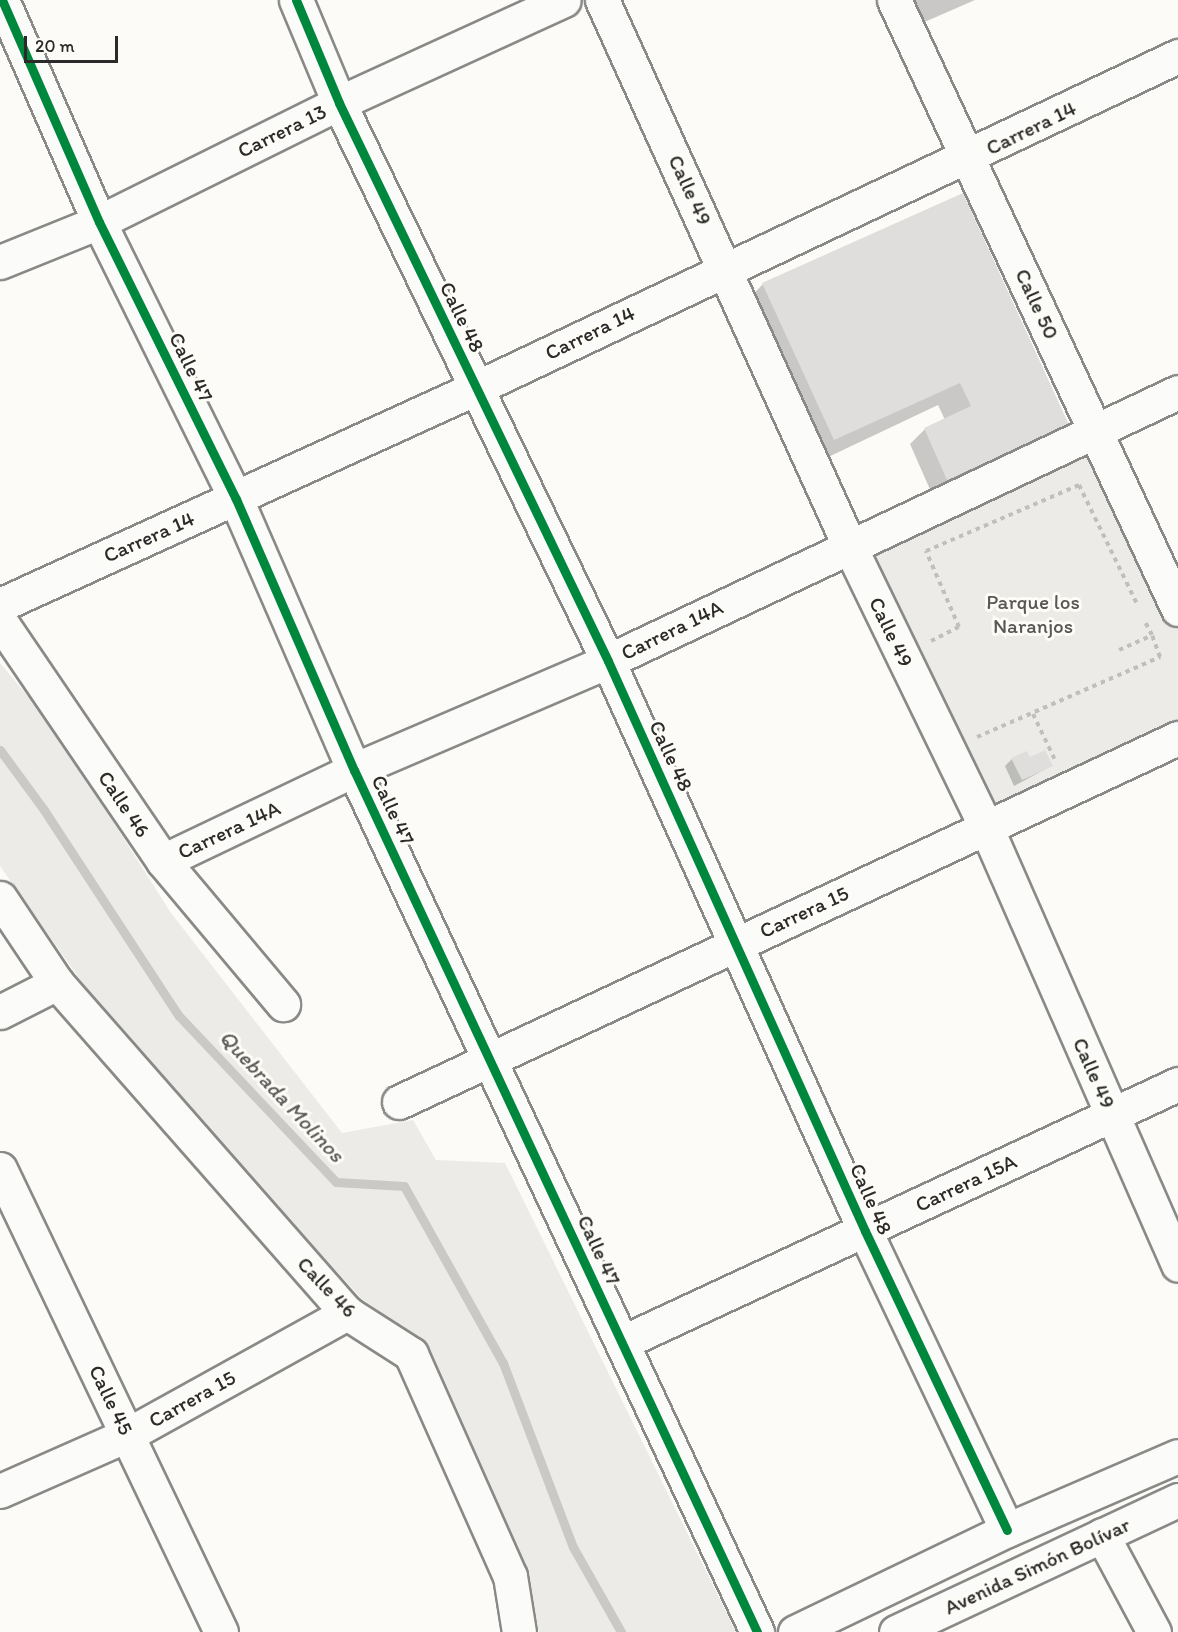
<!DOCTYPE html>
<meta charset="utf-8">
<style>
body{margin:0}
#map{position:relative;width:1178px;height:1632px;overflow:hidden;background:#fcfbf8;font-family:Itim,sans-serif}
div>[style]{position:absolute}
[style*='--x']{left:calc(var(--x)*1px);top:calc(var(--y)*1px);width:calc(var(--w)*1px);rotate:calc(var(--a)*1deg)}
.green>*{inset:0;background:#ecebe8}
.shadow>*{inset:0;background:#0003}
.stream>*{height:9px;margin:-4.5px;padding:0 4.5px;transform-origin:4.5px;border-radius:4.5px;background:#cac9c6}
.building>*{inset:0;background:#dfdedc}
.path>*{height:4px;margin-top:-2px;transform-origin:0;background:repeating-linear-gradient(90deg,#c0bfbc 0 4.5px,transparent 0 9px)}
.roads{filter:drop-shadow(2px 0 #898987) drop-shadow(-2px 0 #898987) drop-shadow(0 2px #898987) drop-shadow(0 -2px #898987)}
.minor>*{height:33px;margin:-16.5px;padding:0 16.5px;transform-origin:16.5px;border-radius:16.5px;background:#fbfbf9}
.major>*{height:33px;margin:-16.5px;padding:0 16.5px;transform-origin:16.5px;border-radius:16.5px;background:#fbfbf9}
.cycleway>*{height:9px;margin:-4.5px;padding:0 4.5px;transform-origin:4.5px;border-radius:4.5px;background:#00873e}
span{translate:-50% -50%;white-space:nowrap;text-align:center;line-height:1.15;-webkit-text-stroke:6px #fdfcf7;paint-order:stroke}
.street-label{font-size:21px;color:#2b2b2b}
.park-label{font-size:21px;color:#585857}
.water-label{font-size:22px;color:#5b5b5a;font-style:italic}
.scale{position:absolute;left:24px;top:36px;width:94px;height:27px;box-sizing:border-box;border:3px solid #2b2b2b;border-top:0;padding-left:8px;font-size:18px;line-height:21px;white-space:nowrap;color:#2b2b2b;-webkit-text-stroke:4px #fdfcf7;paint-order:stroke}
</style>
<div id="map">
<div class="green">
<div style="clip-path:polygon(1097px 431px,1178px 609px,1178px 738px,986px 827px,849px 545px)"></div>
<div style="clip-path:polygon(0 663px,52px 725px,171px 913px,342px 1133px,413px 1120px,436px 1160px,505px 1163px,736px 1632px,539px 1632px,526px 1571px,425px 1342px,363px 1300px,246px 1173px,96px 1002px,0 866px)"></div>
</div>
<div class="shadow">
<div style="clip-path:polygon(910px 0,975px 0,920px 24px)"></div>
<div style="clip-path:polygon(763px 284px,1067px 425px,1045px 447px,932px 494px,910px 444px,925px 429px,945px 420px,938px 405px,805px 468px,735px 313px)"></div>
<div style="clip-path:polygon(1012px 759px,1029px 759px,1051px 766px,1014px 786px,1005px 766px)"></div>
</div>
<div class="stream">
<div style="--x:0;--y:750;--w:74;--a:53.7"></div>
<div style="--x:44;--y:810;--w:246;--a:56.8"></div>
<div style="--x:179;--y:1016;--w:228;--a:46.6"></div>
<div style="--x:336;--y:1182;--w:68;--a:3.4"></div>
<div style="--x:404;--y:1186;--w:203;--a:60.8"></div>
<div style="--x:503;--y:1363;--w:197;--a:69.2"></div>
<div style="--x:573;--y:1547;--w:98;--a:60.5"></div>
</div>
<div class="building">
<div style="clip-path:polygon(963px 193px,1069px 425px,947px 480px,924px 428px,971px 406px,960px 383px,834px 440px,762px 283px)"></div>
<div style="clip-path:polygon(1045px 750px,1053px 766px,1022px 780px,1011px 758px,1027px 751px,1030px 757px)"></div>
</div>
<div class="path">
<div style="--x:931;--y:641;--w:31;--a:-27"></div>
<div style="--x:959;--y:627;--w:83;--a:-113.5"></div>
<div style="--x:926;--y:551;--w:167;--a:-23.3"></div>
<div style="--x:1079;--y:485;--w:132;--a:64"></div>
<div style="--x:1119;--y:650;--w:36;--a:-24"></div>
<div style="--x:1152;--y:635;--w:15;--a:-118"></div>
<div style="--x:1033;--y:714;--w:51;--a:64.4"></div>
<div style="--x:977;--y:737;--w:200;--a:-23.6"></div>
<div style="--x:1160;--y:657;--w:23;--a:-110"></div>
</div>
<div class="roads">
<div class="minor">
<div style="--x:2;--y:0;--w:242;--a:66.4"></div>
<div style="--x:99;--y:222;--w:309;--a:63.7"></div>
<div style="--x:236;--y:499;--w:296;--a:66.5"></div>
<div style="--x:354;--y:770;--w:952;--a:64.94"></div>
<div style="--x:296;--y:0;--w:112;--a:67.3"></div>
<div style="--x:339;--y:103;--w:619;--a:64.26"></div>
<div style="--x:608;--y:661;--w:625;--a:65.73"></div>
<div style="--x:865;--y:1231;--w:331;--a:64.6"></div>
<div style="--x:602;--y:0;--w:598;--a:65.62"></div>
<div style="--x:849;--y:545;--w:314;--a:64.1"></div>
<div style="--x:986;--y:827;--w:478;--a:66.3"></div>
<div style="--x:894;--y:0;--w:672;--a:65"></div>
<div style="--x:0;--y:262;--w:107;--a:-22"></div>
<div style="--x:99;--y:222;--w:268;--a:-26.4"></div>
<div style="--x:339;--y:103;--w:247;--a:-24.6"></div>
<div style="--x:0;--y:605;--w:523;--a:-24.51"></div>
<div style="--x:476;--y:388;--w:777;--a:-25.31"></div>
<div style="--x:0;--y:621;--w:290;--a:55.8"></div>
<div style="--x:163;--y:861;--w:187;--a:50"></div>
<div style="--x:163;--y:861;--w:212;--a:-25.5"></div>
<div style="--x:354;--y:770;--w:276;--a:-23.2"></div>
<div style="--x:608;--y:661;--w:630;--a:-25.26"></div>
<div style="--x:0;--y:898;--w:102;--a:56.2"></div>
<div style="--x:57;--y:983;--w:439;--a:48.7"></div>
<div style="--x:347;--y:1313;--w:76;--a:32.6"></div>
<div style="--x:411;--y:1354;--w:243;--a:66"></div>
<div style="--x:510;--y:1576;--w:57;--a:80.9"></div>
<div style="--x:0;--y:1012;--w:64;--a:-27"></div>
<div style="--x:399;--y:1102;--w:860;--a:-25.05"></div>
<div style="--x:0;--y:1169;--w:513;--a:64.48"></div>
<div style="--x:623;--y:1342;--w:612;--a:-24.93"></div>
<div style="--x:0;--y:1491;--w:139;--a:-23.8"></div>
<div style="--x:127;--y:1435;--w:252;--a:-29"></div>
<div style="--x:1102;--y:1535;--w:110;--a:61.8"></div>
</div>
<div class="major">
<div style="--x:795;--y:1632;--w:235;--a:-25.7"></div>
<div style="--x:1007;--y:1530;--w:186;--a:-23.4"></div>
<div style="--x:896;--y:1632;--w:311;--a:-25.1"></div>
</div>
</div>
<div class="cycleway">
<div style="--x:2;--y:0;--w:242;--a:66.4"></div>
<div style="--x:99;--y:222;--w:309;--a:63.7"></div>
<div style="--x:236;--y:499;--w:296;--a:66.5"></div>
<div style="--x:354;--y:770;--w:952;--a:64.94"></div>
<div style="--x:296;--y:0;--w:112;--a:67.3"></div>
<div style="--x:339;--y:103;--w:619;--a:64.26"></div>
<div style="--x:608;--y:661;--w:625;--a:65.73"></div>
<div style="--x:865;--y:1231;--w:331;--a:64.6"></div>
</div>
<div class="street-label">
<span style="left:1031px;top:128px;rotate:-26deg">Carrera 14</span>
<span style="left:282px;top:131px;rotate:-26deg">Carrera 13</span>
<span style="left:690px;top:190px;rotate:65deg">Calle 49</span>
<span style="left:1037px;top:304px;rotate:65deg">Calle 50</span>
<span style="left:462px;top:317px;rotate:64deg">Calle 48</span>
<span style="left:590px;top:333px;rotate:-26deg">Carrera 14</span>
<span style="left:191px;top:367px;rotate:64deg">Calle 47</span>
<span style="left:149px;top:537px;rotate:-24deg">Carrera 14</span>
<span style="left:672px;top:630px;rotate:-26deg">Carrera 14A</span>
<span style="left:891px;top:632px;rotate:64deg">Calle 49</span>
<span style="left:671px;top:756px;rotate:65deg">Calle 48</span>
<span style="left:124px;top:804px;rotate:56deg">Calle 46</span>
<span style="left:393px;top:810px;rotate:65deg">Calle 47</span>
<span style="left:229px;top:830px;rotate:-25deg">Carrera 14A</span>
<span style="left:804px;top:912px;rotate:-25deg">Carrera 15</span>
<span style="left:1094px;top:1073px;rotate:66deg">Calle 49</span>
<span style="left:966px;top:1183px;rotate:-25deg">Carrera 15A</span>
<span style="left:871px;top:1199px;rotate:66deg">Calle 48</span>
<span style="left:599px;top:1250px;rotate:65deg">Calle 47</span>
<span style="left:327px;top:1287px;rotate:46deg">Calle 46</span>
<span style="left:192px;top:1399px;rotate:-29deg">Carrera 15</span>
<span style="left:111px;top:1400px;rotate:64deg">Calle 45</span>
<span style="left:1037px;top:1566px;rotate:-25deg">Avenida Simón Bolívar</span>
</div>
<div class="park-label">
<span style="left:1033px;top:614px">Parque los<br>Naranjos</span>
</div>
<div class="water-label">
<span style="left:282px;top:1096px;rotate:47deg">Quebrada Molinos</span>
</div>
<div class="scale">20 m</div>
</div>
